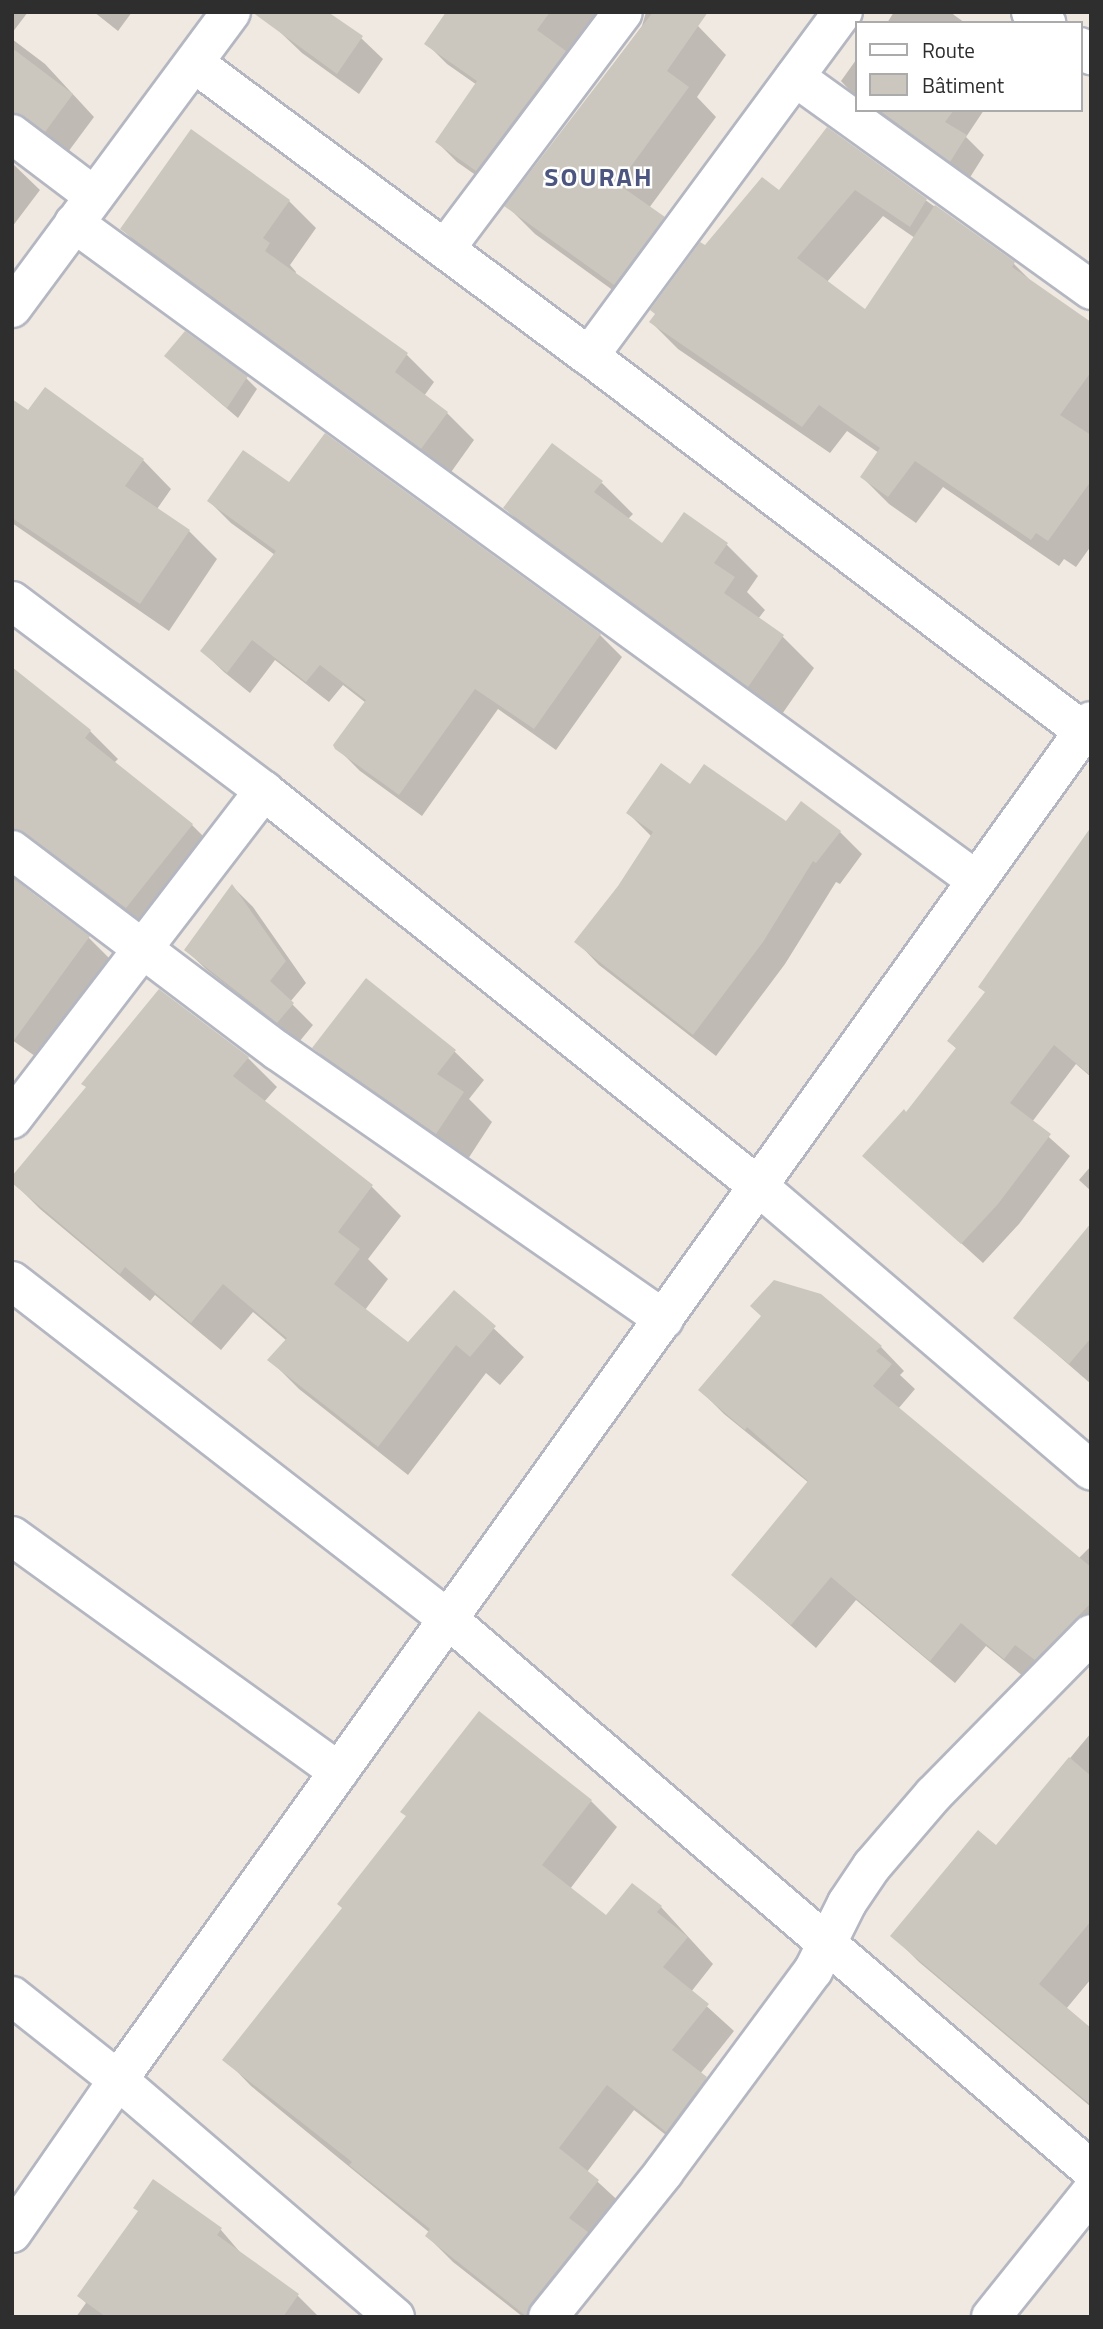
<!DOCTYPE html>
<meta charset="utf-8">
<style>
body{margin:0}
#map{position:relative;width:1103px;height:2329px;overflow:hidden;background:#efe9e1;font-family:"Titillium Web",sans-serif}
div>[style]{position:absolute}
[style*='--x']{left:calc(var(--x)*1px);top:calc(var(--y)*1px);width:calc(var(--w)*1px);rotate:calc(var(--a)*1deg)}
.shadow>*{inset:0;background:#0003}
.building>*{inset:0;background:#cbc7bf}
.roads{filter:drop-shadow(2px 0 #b4b7c1) drop-shadow(-2px 0 #b4b7c1) drop-shadow(0 2px #b4b7c1) drop-shadow(0 -2px #b4b7c1)}
.minor>*{height:38px;margin:-19px;padding:0 19px;transform-origin:19px;border-radius:19px;background:#fff}
span{translate:-50% -50%;white-space:nowrap;text-align:center;line-height:1.15;-webkit-text-stroke:5px #fff;paint-order:stroke}
.district-label{font-size:26px;color:#4d5680;font-weight:700;letter-spacing:2px}
.frame{position:absolute;inset:0;border:14px solid #2e2e2e;pointer-events:none}
.legend{position:absolute;left:855px;top:21px;width:228px;height:91px;box-sizing:border-box;background:#fff;border:2px solid #ababab;margin:0;padding:9px 12px;list-style:none;font-size:21px;color:#2e2e2e}
.legend li{display:flex;align-items:center;gap:14px;height:35px}
.legend b{width:35px;border:2px solid #ababab}
</style>
<div id="map">
<div class="shadow">
<div style="clip-path:polygon(12px 12px,28px 12px,12px 33px)"></div>
<div style="clip-path:polygon(94px 12px,132px 12px,118px 31px)"></div>
<div style="clip-path:polygon(449px 12px,639px 12px,497px 190px,457px 162px,437px 142px,477px 85px,447px 64px,427px 44px)"></div>
<div style="clip-path:polygon(646px 12px,678px 12px,698px 26px,726px 55px,697px 97px,716px 117px,649px 208px,692px 246px,643px 312px,535px 234px,507px 206px,642px 26px)"></div>
<div style="clip-path:polygon(894px 12px,950px 12px,965px 23px,887px 23px)"></div>
<div style="clip-path:polygon(280px 32px,361px 38px,383px 59px,359px 94px,302px 53px)"></div>
<div style="clip-path:polygon(12px 39px,45px 64px,94px 117px,68px 152px,12px 153px)"></div>
<div style="clip-path:polygon(856px 60px,856px 97px,841px 81px)"></div>
<div style="clip-path:polygon(874px 110px,984px 110px,966px 137px,984px 155px,969px 179px)"></div>
<div style="clip-path:polygon(evenodd,827px 129px,1014px 264px,1036px 286px,1091px 324px,1091px 546px,1076px 567px,1064px 559px,1059px 566px,943px 487px,916px 523px,889px 504px,862px 477px,879px 453px,847px 431px,830px 453px,678px 349px,651px 322px,705px 247px,779px 193px,827px 129px,883px 216px,915px 238px,865px 311px,827px 282px,883px 216px)"></div>
<div style="clip-path:polygon(12px 159px,13px 164px,40px 190px,12px 227px)"></div>
<div style="clip-path:polygon(289px 201px,316px 228px,290px 265px,296px 272px,295px 274px,407px 355px,434px 382px,424px 396px,447px 413px,474px 440px,449px 475px,149px 256px,122px 229px)"></div>
<div style="clip-path:polygon(177px 366px,246px 378px,257px 389px,238px 418px)"></div>
<div style="clip-path:polygon(12px 401px,28px 413px,143px 460px,171px 489px,157px 509px,189px 531px,217px 559px,169px 631px,12px 523px)"></div>
<div style="clip-path:polygon(602px 483px,633px 514px,628px 519px,663px 546px,727px 545px,758px 576px,747px 592px,765px 610px,758px 619px,783px 637px,814px 668px,780px 717px,536px 539px,505px 508px)"></div>
<div style="clip-path:polygon(290px 485px,600px 635px,622px 657px,556px 750px,498px 709px,422px 816px,360px 771px,337px 748px,366px 703px,343px 685px,329px 702px,275px 660px,250px 693px,224px 672px,202px 651px,275px 555px,231px 523px,209px 501px)"></div>
<div style="clip-path:polygon(19px 675px,90px 731px,118px 759px,114px 763px,192px 825px,220px 853px,154px 935px,12px 834px,12px 682px)"></div>
<div style="clip-path:polygon(691px 787px,787px 824px,840px 832px,862px 854px,840px 884px,836px 882px,785px 964px,716px 1056px,599px 965px,577px 942px,620px 887px,652px 837px,628px 813px)"></div>
<div style="clip-path:polygon(12px 877px,89px 938px,116px 965px,45px 1063px,12px 1040px)"></div>
<div style="clip-path:polygon(232px 886px,253px 907px,306px 983px,290px 1002px,313px 1025px,299px 1042px,207px 970px,186px 950px)"></div>
<div style="clip-path:polygon(366px 981px,455px 1052px,484px 1080px,469px 1099px,492px 1122px,466px 1162px,343px 1076px,314px 1048px)"></div>
<div style="clip-path:polygon(1091px 982px,1091px 1077px,1076px 1064px,1032px 1122px,1070px 1156px,1019px 1224px,983px 1263px,865px 1156px,907px 1115px,957px 1049px,949px 1041px)"></div>
<div style="clip-path:polygon(248px 1058px,277px 1087px,264px 1102px,372px 1187px,401px 1216px,368px 1259px,388px 1279px,365px 1310px,409px 1344px,455px 1292px,524px 1357px,500px 1385px,486px 1373px,408px 1475px,299px 1389px,270px 1360px,287px 1341px,253px 1312px,221px 1350px,155px 1295px,150px 1301px,40px 1209px,12px 1181px)"></div>
<div style="clip-path:polygon(1091px 1166px,1091px 1191px,1079px 1180px)"></div>
<div style="clip-path:polygon(1091px 1226px,1091px 1384px,1015px 1318px)"></div>
<div style="clip-path:polygon(881px 1347px,904px 1371px,900px 1375px,915px 1389px,898px 1409px,1078px 1559px,1091px 1546px,1091px 1653px,1029px 1681px,986px 1646px,955px 1683px,856px 1600px,816px 1648px,733px 1575px,809px 1483px,724px 1414px,700px 1390px)"></div>
<div style="clip-path:polygon(1091px 1733px,1091px 1979px,1066px 2009px,1091px 2030px,1091px 2107px,919px 1962px,892px 1935px,996px 1847px)"></div>
<div style="clip-path:polygon(591px 1801px,617px 1827px,570px 1889px,607px 1918px,661px 1907px,713px 1964px,691px 1992px,734px 2031px,700px 2074px,732px 2105px,694px 2157px,634px 2110px,587px 2172px,625px 2207px,567px 2317px,523px 2317px,453px 2262px,427px 2236px,430px 2233px,251px 2086px,225px 2059px)"></div>
<div style="clip-path:polygon(154px 2182px,221px 2230px,245px 2258px,298px 2296px,319px 2317px,76px 2317px,86px 2303px,79px 2296px,140px 2211px)"></div>
</div>
<div class="building">
<div style="clip-path:polygon(252px 12px,328px 12px,363px 36px,337px 74px)"></div>
<div style="clip-path:polygon(446px 12px,550px 12px,537px 30px,566px 51px,476px 171px,435px 142px,477px 81px,424px 44px)"></div>
<div style="clip-path:polygon(653px 12px,708px 12px,667px 71px,689px 87px,618px 184px,665px 217px,614px 285px,504px 206px)"></div>
<div style="clip-path:polygon(12px 48px,73px 94px,45px 132px,25px 117px,12px 113px)"></div>
<div style="clip-path:polygon(879px 110px,954px 110px,945px 122px,967px 135px,950px 162px)"></div>
<div style="clip-path:polygon(827px 127px,927px 199px,910px 227px,855px 190px,797px 258px,865px 309px,935px 205px,1015px 262px,1012px 267px,1091px 322px,1091px 372px,1060px 415px,1091px 435px,1091px 481px,1048px 541px,1036px 533px,1031px 540px,915px 461px,888px 497px,860px 477px,880px 448px,819px 405px,802px 427px,649px 322px,655px 314px,650px 310px,700px 242px,705px 245px,762px 177px,779px 190px)"></div>
<div style="clip-path:polygon(191px 129px,290px 200px,263px 238px,270px 243px,265px 251px,408px 353px,395px 372px,448px 412px,421px 449px,120px 229px)"></div>
<div style="clip-path:polygon(185px 331px,248px 376px,227px 408px,164px 356px)"></div>
<div style="clip-path:polygon(45px 387px,144px 459px,125px 486px,190px 530px,140px 604px,12px 518px,12px 399px,28px 410px)"></div>
<div style="clip-path:polygon(325px 433px,601px 634px,534px 729px,475px 689px,399px 795px,335px 749px,333px 745px,366px 700px,320px 665px,306px 682px,252px 640px,227px 673px,200px 651px,276px 551px,207px 501px,243px 450px,289px 482px)"></div>
<div style="clip-path:polygon(552px 443px,603px 481px,594px 492px,662px 543px,684px 512px,728px 543px,714px 563px,735px 577px,724px 593px,784px 635px,748px 687px,503px 508px)"></div>
<div style="clip-path:polygon(12px 667px,91px 730px,85px 738px,193px 824px,126px 908px,25px 833px,12px 829px)"></div>
<div style="clip-path:polygon(661px 763px,690px 784px,704px 764px,786px 821px,801px 801px,841px 831px,816px 863px,813px 861px,763px 942px,693px 1035px,574px 942px,618px 886px,653px 832px,626px 813px)"></div>
<div style="clip-path:polygon(1091px 827px,1091px 1076px,1054px 1045px,1010px 1103px,1051px 1134px,998px 1204px,961px 1244px,862px 1156px,904px 1109px,906px 1112px,956px 1048px,947px 1041px,985px 992px,978px 987px)"></div>
<div style="clip-path:polygon(12px 878px,90px 936px,12px 1043px)"></div>
<div style="clip-path:polygon(232px 884px,286px 961px,270px 981px,294px 1003px,277px 1023px,184px 950px)"></div>
<div style="clip-path:polygon(366px 978px,456px 1050px,437px 1074px,464px 1092px,436px 1134px,312px 1048px)"></div>
<div style="clip-path:polygon(159px 989px,249px 1057px,233px 1076px,373px 1185px,338px 1232px,360px 1249px,334px 1284px,408px 1342px,454px 1290px,496px 1326px,470px 1357px,456px 1345px,378px 1447px,267px 1360px,287px 1338px,223px 1284px,191px 1323px,125px 1267px,120px 1274px,12px 1183px,12px 1176px,86px 1087px,81px 1084px)"></div>
<div style="clip-path:polygon(1091px 1223px,1091px 1338px,1069px 1364px,1013px 1318px)"></div>
<div style="clip-path:polygon(774px 1280px,821px 1294px,882px 1346px,876px 1351px,892px 1364px,873px 1386px,1091px 1567px,1091px 1603px,1035px 1660px,1015px 1645px,1004px 1659px,961px 1623px,930px 1661px,831px 1577px,791px 1625px,731px 1575px,808px 1481px,747px 1427px,745px 1430px,698px 1390px,761px 1316px,750px 1306px)"></div>
<div style="clip-path:polygon(479px 1711px,592px 1800px,542px 1865px,606px 1915px,632px 1883px,662px 1906px,657px 1912px,688px 1937px,663px 1967px,709px 2004px,672px 2050px,707px 2077px,666px 2132px,607px 2085px,559px 2148px,599px 2180px,569px 2218px,588px 2232px,531px 2303px,526px 2316px,425px 2236px,430px 2229px,349px 2165px,352px 2162px,222px 2060px,342px 1908px,337px 1904px,406px 1816px,400px 1812px)"></div>
<div style="clip-path:polygon(1069px 1757px,1091px 1776px,1091px 1921px,1039px 1984px,1091px 2028px,1091px 2105px,890px 1936px,978px 1830px,996px 1845px)"></div>
<div style="clip-path:polygon(153px 2179px,222px 2228px,217px 2235px,299px 2294px,283px 2317px,106px 2317px,77px 2296px,138px 2211px,133px 2208px)"></div>
</div>
<div class="roads">
<div class="minor">
<div style="--x:1031;--y:12;--w:19;--a:36"></div>
<div style="--x:1080;--y:47;--w:14;--a:36"></div>
<div style="--x:194;--y:63;--w:492;--a:36.6"></div>
<div style="--x:589;--y:356;--w:630;--a:37.2"></div>
<div style="--x:795;--y:77;--w:365;--a:35.7"></div>
<div style="--x:12;--y:134;--w:103;--a:37.1"></div>
<div style="--x:74;--y:223;--w:1116;--a:36.07"></div>
<div style="--x:445;--y:249;--w:296;--a:-53.1"></div>
<div style="--x:12;--y:308;--w:368;--a:-53.5"></div>
<div style="--x:589;--y:356;--w:428;--a:-53.6"></div>
<div style="--x:12;--y:601;--w:316;--a:37"></div>
<div style="--x:264;--y:791;--w:633;--a:38.65"></div>
<div style="--x:758;--y:1186;--w:438;--a:40.5"></div>
<div style="--x:12;--y:850;--w:333;--a:37.1"></div>
<div style="--x:278;--y:1051;--w:470;--a:34.8"></div>
<div style="--x:12;--y:1119;--w:414;--a:-52.5"></div>
<div style="--x:12;--y:1281;--w:552;--a:37.78"></div>
<div style="--x:448;--y:1619;--w:847;--a:40.59"></div>
<div style="--x:12;--y:1536;--w:403;--a:35.8"></div>
<div style="--x:12;--y:1996;--w:135;--a:38.4"></div>
<div style="--x:118;--y:2080;--w:365;--a:40.6"></div>
<div style="--x:12;--y:2233;--w:186;--a:-55.3"></div>
<div style="--x:118;--y:2080;--w:1671;--a:-54.4"></div>
<div style="--x:548;--y:2317;--w:186;--a:-51.3"></div>
<div style="--x:664;--y:2172;--w:250;--a:-53.5"></div>
<div style="--x:813;--y:1971;--w:76;--a:-63.4"></div>
<div style="--x:847;--y:1903;--w:45;--a:-56"></div>
<div style="--x:872;--y:1866;--w:95;--a:-49.3"></div>
<div style="--x:934;--y:1794;--w:224;--a:-45.5"></div>
<div style="--x:991;--y:2317;--w:160;--a:-51.3"></div>
</div>
</div>
<div class="district-label">
<span style="left:599px;top:177px">SOURAH</span>
</div>
<div class="frame"></div>
<ul class="legend">
<li><b style="height:9px;background:#fff"></b>Route</li>
<li><b style="height:19px;background:#cbc7bf"></b>Bâtiment</li>
</ul>
</div>
